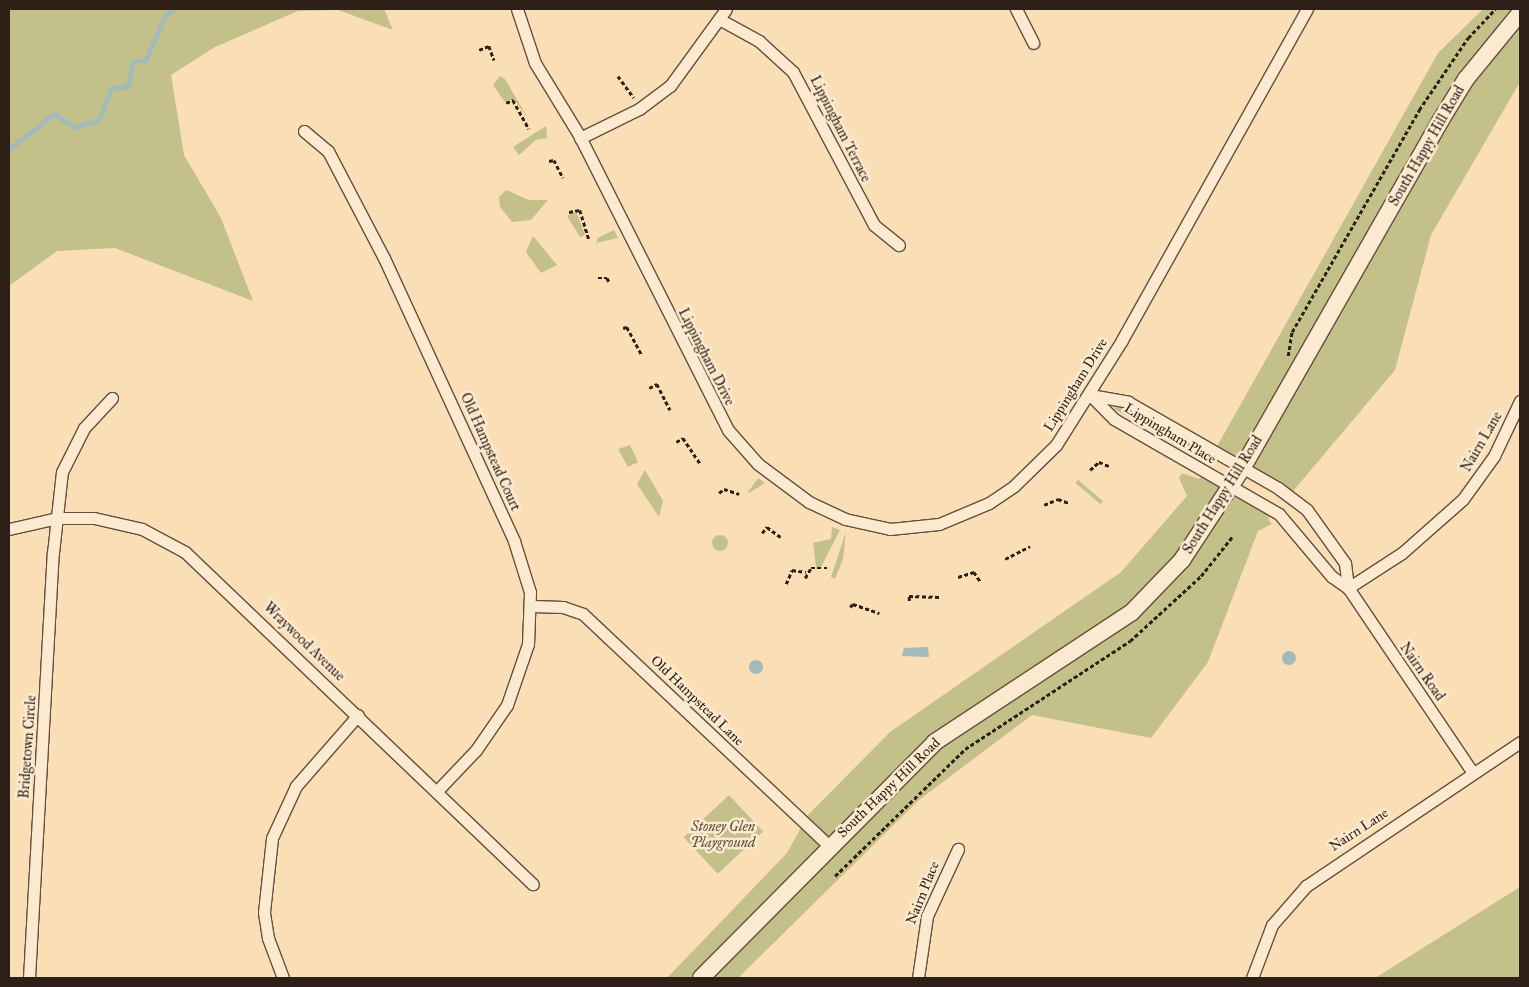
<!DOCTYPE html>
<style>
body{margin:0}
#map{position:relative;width:1529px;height:987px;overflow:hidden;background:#fadfb6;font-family:"IM FELL Great Primer",serif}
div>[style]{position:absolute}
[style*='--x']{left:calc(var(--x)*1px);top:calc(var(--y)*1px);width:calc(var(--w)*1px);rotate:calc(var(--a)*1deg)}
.green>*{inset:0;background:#c4c089;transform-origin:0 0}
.round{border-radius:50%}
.water>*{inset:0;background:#a3bab9}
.stream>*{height:4.5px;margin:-2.25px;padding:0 2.25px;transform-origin:2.25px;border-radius:2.25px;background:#a3bab9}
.path>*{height:2.5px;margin-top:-1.25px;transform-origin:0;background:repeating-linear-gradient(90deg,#2e2016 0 4px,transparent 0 6.5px)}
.roads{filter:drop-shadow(1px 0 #61503e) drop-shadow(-1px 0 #61503e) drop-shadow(0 1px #61503e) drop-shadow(0 -1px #61503e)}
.street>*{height:11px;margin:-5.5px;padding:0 5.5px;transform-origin:5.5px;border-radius:5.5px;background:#fcead0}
.secondary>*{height:16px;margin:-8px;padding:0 8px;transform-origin:8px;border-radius:8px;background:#fcead0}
span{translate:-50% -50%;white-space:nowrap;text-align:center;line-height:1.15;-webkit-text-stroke:5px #fcead0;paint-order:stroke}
.street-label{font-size:14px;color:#2e2016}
.park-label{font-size:14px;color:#5b5038;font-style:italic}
.frame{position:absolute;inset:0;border:10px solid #2e2016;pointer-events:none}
</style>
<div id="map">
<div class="green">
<div style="clip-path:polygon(9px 9px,384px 9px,393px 30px,338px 10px,298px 11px,215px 47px,171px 75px,184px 155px,221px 218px,253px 301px,115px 248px,57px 251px,9px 286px)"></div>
<div style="clip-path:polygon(1483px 9px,1520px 9px,1520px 82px,1431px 235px,1395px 370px,1289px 496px,1215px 450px,1438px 53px)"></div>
<div style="clip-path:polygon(500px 76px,505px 79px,529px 120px,514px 99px,505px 102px,493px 85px)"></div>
<div style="clip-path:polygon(546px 126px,547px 138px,536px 140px,519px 155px,513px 147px)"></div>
<div style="clip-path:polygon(506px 190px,529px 200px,548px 200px,531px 220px,512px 222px,500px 207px,499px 197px)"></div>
<div style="clip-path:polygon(576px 211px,585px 235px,580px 237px,567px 216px)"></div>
<div style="clip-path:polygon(614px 230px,618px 238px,596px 243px,598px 238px)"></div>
<div style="clip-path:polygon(533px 236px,557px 265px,541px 273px,526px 252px)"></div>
<div style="clip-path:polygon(1117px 404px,1216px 461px,1216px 463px,1114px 409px)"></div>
<div style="clip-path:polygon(630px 445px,638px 462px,628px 467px,618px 449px)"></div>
<div style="clip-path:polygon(645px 470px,663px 501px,659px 517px,637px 484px)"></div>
<div style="clip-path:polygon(1204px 471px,1274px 511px,1268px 519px,1272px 524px,1258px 531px,1208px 662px,1151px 738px,1032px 715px,919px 800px,738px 978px,667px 978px,787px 853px,808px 815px,890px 732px,1121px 572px,1187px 496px,1179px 478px,1182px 473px,1199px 479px)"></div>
<div style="clip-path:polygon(758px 478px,765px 483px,749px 493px,748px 492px)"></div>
<div style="left:1078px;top:480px;width:33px;height:4px;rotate:40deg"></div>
<div style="clip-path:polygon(832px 527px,840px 530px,821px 567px,816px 567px,813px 543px,831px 539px)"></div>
<div style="clip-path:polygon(846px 532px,843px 559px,835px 579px,831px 577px)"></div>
<div class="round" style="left:712px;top:535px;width:16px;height:16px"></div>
<div style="left:729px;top:795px;width:50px;height:62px;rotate:47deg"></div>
<div style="clip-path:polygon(1520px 887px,1520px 978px,1375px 978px)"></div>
</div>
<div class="water">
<div style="clip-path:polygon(928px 647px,929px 657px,902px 656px,904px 648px)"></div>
<div class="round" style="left:1282px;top:651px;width:14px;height:14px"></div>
<div class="round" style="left:749px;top:660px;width:14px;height:14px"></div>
</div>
<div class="stream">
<div style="--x:9;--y:149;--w:57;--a:-37.9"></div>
<div style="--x:54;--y:114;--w:25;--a:32"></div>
<div style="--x:75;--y:127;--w:25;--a:-16"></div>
<div style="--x:99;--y:120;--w:34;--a:-69"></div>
<div style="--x:111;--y:88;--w:17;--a:-3"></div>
<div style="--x:128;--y:87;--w:26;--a:-79"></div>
<div style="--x:133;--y:61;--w:12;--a:0"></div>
<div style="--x:145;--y:61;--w:51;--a:-65.9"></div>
<div style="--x:166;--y:14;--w:9;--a:-32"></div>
</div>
<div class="path">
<div style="--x:479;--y:50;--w:11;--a:-22"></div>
<div style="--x:489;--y:46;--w:15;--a:70"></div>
<div style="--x:618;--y:76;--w:27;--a:54"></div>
<div style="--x:506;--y:103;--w:8;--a:-23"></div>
<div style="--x:513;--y:100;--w:33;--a:61"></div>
<div style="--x:549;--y:161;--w:5;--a:-11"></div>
<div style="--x:554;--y:160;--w:20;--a:63"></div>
<div style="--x:569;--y:212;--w:11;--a:-10"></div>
<div style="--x:580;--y:210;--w:30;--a:73"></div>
<div style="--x:598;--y:278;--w:9;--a:0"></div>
<div style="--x:607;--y:278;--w:6;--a:59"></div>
<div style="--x:623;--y:328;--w:4;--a:-14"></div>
<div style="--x:627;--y:327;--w:32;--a:62"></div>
<div style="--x:1288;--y:356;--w:24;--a:-81"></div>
<div style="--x:1292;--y:332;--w:256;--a:-60.2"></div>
<div style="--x:1419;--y:110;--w:87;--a:-55.8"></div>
<div style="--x:1468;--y:38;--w:40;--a:-47"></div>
<div style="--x:649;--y:388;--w:9;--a:-27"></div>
<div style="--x:657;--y:384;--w:29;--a:63"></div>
<div style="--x:676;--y:442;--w:8;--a:-30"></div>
<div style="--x:683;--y:438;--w:32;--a:56"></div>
<div style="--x:1090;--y:470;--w:12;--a:-42"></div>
<div style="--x:1099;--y:462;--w:11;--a:22"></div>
<div style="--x:719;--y:493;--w:6;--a:-39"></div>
<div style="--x:724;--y:489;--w:16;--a:18"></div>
<div style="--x:1044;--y:505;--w:15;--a:-23"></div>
<div style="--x:1058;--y:499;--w:12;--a:20"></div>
<div style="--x:762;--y:533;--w:8;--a:-50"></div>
<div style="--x:767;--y:527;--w:17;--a:36"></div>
<div style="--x:1005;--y:559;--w:28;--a:-27"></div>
<div style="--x:958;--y:577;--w:17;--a:-17"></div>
<div style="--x:974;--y:572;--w:11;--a:56"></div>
<div style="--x:805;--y:578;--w:12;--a:-59"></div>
<div style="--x:811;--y:568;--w:16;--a:0"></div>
<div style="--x:786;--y:584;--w:15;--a:-67"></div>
<div style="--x:792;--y:570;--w:14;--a:8"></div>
<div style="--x:909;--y:601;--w:5;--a:-90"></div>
<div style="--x:909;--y:596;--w:31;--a:2"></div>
<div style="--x:850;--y:607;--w:4;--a:-45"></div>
<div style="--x:853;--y:604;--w:28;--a:19"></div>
<div style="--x:835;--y:876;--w:182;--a:-44.3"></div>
<div style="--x:965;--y:749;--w:197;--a:-33.2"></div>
<div style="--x:1130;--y:641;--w:96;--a:-42.5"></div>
<div style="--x:1201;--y:576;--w:50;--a:-51.5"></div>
</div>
<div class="roads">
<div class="street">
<div style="--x:517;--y:9;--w:57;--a:71.6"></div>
<div style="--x:535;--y:63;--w:84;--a:58.6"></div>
<div style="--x:579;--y:135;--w:330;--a:63.2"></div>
<div style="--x:728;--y:430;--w:45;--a:48.6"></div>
<div style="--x:758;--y:464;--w:64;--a:36.7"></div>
<div style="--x:809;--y:502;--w:40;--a:25"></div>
<div style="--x:845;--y:519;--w:46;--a:12.5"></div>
<div style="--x:890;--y:529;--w:49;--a:-5.8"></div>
<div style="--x:939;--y:524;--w:54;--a:-22.8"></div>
<div style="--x:989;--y:503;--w:30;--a:-34"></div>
<div style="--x:1014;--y:486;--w:59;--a:-44.3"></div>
<div style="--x:1056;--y:445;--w:124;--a:-57.8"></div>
<div style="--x:1122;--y:340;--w:379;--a:-60.8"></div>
<div style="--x:1016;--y:9;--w:38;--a:63"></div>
<div style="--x:719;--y:19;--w:46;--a:28.8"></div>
<div style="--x:759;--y:41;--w:46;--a:42.4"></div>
<div style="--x:793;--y:72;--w:173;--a:62.1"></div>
<div style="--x:874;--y:225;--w:32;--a:39"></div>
<div style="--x:304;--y:131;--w:31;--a:40"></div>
<div style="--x:328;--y:151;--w:121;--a:62.4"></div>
<div style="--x:384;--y:258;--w:311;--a:65.3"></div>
<div style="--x:514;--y:541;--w:53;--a:72.6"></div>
<div style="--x:530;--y:592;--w:52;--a:92.2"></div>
<div style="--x:528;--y:644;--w:65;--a:109"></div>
<div style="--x:507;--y:705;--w:55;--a:124.6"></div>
<div style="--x:476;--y:750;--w:57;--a:133.6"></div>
<div style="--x:580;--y:138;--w:66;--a:-26.2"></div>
<div style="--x:639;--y:109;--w:39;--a:-37"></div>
<div style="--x:670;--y:86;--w:95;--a:-54"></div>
<div style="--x:1090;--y:395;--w:39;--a:10"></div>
<div style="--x:1128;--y:402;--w:173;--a:29.8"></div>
<div style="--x:1278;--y:488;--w:36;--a:37"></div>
<div style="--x:1307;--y:510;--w:65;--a:54.4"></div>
<div style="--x:1345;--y:563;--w:25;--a:83"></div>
<div style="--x:1348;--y:588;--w:19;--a:-145"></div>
<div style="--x:1332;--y:577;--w:82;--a:-130.1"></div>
<div style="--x:1279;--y:514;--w:190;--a:-150.1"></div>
<div style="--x:1114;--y:419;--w:34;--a:-135"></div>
<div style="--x:9;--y:529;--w:49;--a:-12.9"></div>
<div style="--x:57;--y:518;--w:37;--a:0"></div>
<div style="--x:94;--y:518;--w:49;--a:12.9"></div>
<div style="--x:142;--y:529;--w:49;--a:28.1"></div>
<div style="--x:185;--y:552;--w:481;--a:43.7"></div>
<div style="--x:532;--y:606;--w:31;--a:2"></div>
<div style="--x:563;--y:607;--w:21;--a:19"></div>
<div style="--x:583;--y:614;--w:338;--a:43.3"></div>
<div style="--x:1473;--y:773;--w:223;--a:-124"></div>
<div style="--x:1348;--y:588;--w:64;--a:-32.9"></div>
<div style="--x:1402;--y:553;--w:81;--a:-41.5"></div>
<div style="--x:1463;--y:499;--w:53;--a:-54.2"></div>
<div style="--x:1494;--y:456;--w:61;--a:-64.7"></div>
<div style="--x:29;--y:978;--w:426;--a:-86.8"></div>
<div style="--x:53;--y:553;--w:81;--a:-83.7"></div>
<div style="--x:62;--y:472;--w:49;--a:-63.4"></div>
<div style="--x:84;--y:428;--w:41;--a:-47"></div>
<div style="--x:283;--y:978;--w:43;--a:-110.6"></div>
<div style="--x:268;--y:938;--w:26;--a:-99"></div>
<div style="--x:264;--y:912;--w:74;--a:-83.8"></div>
<div style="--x:272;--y:838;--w:57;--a:-65.2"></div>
<div style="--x:296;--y:786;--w:94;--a:-48.9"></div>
<div style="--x:918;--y:978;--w:63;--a:-81.7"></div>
<div style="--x:927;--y:916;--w:74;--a:-65.2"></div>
<div style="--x:1252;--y:978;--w:57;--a:-69.3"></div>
<div style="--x:1272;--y:925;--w:52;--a:-48.9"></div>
<div style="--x:1306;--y:886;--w:258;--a:-33.9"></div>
</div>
<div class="secondary">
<div style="--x:701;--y:978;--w:332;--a:-45.2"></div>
<div style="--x:935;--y:742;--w:235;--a:-33.4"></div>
<div style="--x:1131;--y:613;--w:74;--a:-46.1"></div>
<div style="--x:1182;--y:560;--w:111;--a:-56.7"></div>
<div style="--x:1243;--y:467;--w:396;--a:-60.3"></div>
<div style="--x:1439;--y:123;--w:52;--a:-58.5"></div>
<div style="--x:1466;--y:79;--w:85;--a:-50.7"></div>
</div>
</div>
<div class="street-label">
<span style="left:840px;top:129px;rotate:63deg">Lippingham Terrace</span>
<span style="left:1427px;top:146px;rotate:-60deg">South Happy Hill Road</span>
<span style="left:706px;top:357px;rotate:63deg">Lippingham Drive</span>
<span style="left:1076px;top:385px;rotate:-58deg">Lippingham Drive</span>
<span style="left:1170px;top:434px;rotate:31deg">Lippingham Place</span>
<span style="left:1482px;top:442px;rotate:-60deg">Nairn Lane</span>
<span style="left:490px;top:452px;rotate:66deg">Old Hampstead Court</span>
<span style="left:1223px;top:495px;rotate:-58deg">South Happy Hill Road</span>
<span style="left:304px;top:642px;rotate:44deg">Wraywood Avenue</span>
<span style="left:1422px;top:672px;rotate:55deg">Nairn Road</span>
<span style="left:697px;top:701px;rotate:44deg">Old Hampstead Lane</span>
<span style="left:28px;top:747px;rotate:-86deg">Bridgetown Circle</span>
<span style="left:889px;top:788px;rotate:-44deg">South Happy Hill Road</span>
<span style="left:1359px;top:830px;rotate:-33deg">Nairn Lane</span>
<span style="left:923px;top:893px;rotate:-68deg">Nairn Place</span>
</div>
<div class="park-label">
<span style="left:723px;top:835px">Stoney Glen<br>Playground</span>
</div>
<div class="frame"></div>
</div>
